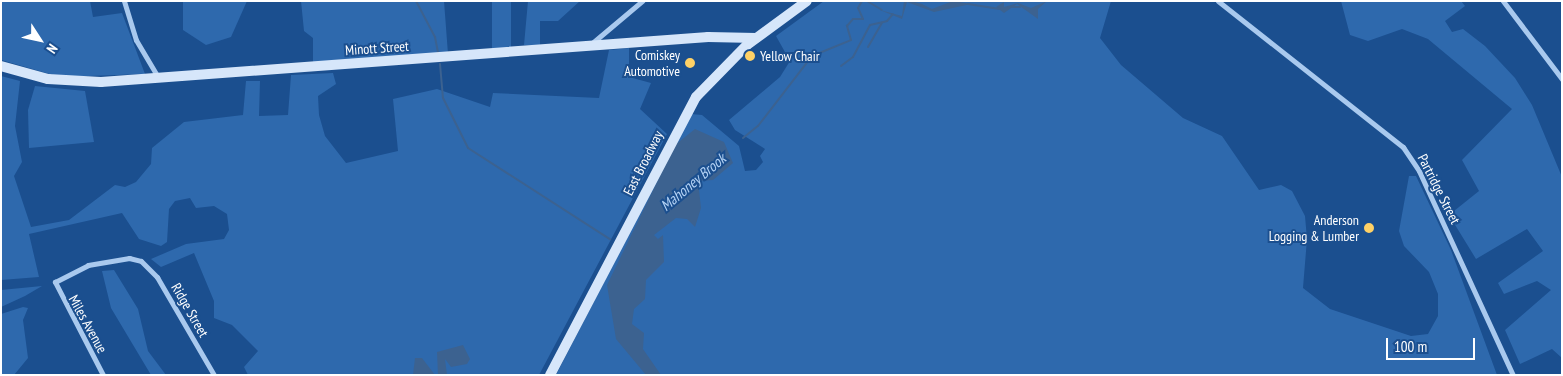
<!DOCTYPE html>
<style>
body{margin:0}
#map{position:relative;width:1563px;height:376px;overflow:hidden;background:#1b4f8f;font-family:"PT Sans Narrow",sans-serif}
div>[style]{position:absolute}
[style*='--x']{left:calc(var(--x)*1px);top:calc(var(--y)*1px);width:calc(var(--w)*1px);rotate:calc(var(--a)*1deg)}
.green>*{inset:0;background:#2e69ad;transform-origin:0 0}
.water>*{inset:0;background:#3c6290}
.stream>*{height:2px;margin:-1px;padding:0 1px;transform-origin:1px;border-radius:1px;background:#3c6290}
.street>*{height:5px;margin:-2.5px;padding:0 2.5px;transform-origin:2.5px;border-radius:2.5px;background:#a9c9ee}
.secondary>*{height:10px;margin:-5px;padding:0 5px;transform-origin:5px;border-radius:5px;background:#d6e6fa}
.dots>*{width:14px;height:14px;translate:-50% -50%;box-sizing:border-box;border:2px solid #1b4f8f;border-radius:50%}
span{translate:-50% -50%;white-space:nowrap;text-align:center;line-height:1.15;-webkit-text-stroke:4px #1b4f8f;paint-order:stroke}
.street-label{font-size:14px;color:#fff}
.poi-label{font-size:14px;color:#fff}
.right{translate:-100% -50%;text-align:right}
.left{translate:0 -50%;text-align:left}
.water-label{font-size:15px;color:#b5d3f5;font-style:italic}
.frame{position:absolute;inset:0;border:2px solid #fff;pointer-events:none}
.north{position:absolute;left:15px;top:15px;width:50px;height:50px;-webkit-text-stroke:4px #1b4f8f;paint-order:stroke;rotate:125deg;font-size:14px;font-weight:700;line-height:20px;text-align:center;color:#fff}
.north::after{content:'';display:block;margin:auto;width:18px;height:22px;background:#fff;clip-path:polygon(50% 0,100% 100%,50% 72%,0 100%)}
.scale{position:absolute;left:1386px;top:338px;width:89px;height:22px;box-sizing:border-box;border:2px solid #fff;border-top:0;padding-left:6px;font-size:15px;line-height:18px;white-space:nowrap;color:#fff;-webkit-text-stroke:4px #1b4f8f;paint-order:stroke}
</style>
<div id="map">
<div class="green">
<div style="clip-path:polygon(1px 1px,90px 1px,93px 17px,122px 13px,145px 74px,60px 77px,1px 60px)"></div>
<div style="clip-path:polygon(183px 1px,247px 1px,231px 37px,206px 45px,183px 30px)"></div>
<div style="clip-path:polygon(301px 1px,444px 1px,448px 54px,313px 64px,313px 38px,304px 31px)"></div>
<div style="left:492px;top:1px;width:19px;height:49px"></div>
<div style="clip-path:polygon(528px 1px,580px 1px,558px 21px,540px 21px,540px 45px,524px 45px)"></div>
<div style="clip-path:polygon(824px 1px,1111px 1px,1100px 38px,1121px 65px,1183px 118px,1222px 136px,1259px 190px,1281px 185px,1292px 191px,1305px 216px,1307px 239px,1303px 288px,1330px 309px,1411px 336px,1428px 334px,1438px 316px,1438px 294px,1429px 272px,1404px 246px,1399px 231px,1409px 176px,1416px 176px,1451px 250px,1497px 375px,556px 375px,691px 114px,702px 115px,739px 146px,745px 171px,756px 170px,763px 162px,760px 156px,765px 149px,735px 130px,729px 120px,780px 77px,790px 61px,776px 36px)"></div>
<div style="clip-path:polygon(1341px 1px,1461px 1px,1465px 6px,1445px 21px,1452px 32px,1463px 29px,1485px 46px,1515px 78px,1532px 105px,1562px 177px,1562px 358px,1552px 349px,1520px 364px,1505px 330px,1551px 290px,1537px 281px,1504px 294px,1498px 283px,1543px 251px,1527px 229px,1476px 259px,1449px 215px,1479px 191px,1462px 160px,1512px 109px,1428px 39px,1402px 29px,1368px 41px,1350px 35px)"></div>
<div style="clip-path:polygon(629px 48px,629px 77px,651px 83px,640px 109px,667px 134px,539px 375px,248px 375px,244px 367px,258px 351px,232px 325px,214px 318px,214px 301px,194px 253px,161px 267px,151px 259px,186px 244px,224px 239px,229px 230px,227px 214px,214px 206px,196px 208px,190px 198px,175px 201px,169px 209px,167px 242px,161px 246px,139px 239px,122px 213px,29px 234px,39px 277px,1px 280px,1px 76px,20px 81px,15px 126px,22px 162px,14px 176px,31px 227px,69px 220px,115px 185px,125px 187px,136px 182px,151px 164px,152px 148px,184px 122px,243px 115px,246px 81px,260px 81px,259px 116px,288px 115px,291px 75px,333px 73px,336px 84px,318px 96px,319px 115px,325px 136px,346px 163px,398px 151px,393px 99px,437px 89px,490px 107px,493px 93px,599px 98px,609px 50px)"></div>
<div style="clip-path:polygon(35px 86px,85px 91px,94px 142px,29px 148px,28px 110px)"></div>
<div style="clip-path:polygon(114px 270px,138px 309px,148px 351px,166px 375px,151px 375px,111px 308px,102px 271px)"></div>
<div style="clip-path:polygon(42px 286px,25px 296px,1px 307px,1px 290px)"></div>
<div style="clip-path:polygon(23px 307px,28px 308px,23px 320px,28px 358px,14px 375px,1px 375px,1px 314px)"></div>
</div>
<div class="water">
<div style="clip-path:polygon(904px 1px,911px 1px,922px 4px,932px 9px,953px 1px,971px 4px,934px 12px,907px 2px,902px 19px,880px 10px,902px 16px)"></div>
<div style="clip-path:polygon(1047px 1px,1038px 9px,1038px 19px,1017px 4px,1004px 13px,996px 7px,1004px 2px,1004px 7px,1018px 3px,1031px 8px)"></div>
<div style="clip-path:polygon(695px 129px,724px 142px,733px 163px,713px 180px,698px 181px,701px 208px,695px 227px,687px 219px,676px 218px,654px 235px,658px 239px,663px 235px,664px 262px,646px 280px,645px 299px,634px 309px,632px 324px,644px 333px,643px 349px,661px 375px,646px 375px,616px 339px,607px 285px,675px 145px)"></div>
<div style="clip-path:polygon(463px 345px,470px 359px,467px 364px,451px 367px,445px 359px,447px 375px,438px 375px,437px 352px)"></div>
<div style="clip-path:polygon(415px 358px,422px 358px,435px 375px,413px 375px)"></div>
</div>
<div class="stream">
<div style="--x:416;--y:1;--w:41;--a:62.2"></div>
<div style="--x:435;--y:37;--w:16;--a:79"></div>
<div style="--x:867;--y:1;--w:17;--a:31"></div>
<div style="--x:968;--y:4;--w:32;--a:9"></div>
<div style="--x:1008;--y:7;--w:12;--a:0"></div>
<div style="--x:868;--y:47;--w:28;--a:-60"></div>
<div style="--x:440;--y:64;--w:34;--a:85"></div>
<div style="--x:443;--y:98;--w:56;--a:63.4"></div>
<div style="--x:468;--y:148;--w:169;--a:32.7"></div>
<div style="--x:841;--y:66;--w:15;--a:-37"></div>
<div style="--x:853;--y:57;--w:36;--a:-62"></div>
<div style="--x:870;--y:25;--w:17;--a:-13"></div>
<div style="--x:887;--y:21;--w:9;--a:-49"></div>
<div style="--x:743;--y:138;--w:19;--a:-39"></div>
<div style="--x:758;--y:126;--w:88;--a:-52.4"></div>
<div style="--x:812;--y:56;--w:42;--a:-22.3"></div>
<div style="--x:851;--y:40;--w:15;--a:-106"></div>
<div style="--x:847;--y:26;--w:9;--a:-49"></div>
<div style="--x:853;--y:19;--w:10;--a:0"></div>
<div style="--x:863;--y:19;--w:12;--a:-114"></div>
<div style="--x:858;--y:8;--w:8;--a:-60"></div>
</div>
<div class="street">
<div style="--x:124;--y:1;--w:41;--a:72.9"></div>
<div style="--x:136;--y:40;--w:43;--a:59.3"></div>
<div style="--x:1218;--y:1;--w:236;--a:38.3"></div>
<div style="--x:1403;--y:147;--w:29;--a:56"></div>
<div style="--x:1419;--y:171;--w:225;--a:65.3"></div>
<div style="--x:1503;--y:1;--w:98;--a:52.9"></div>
<div style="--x:591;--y:44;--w:67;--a:-40.1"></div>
<div style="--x:103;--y:375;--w:105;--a:-117.3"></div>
<div style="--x:55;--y:282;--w:37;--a:-27"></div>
<div style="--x:88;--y:265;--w:42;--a:-9.7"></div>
<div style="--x:129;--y:258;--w:12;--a:14"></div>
<div style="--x:141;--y:261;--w:23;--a:45"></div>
<div style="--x:157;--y:277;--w:113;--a:59.8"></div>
</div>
<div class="secondary">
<div style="--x:1;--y:66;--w:49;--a:15.5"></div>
<div style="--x:48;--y:79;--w:53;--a:3.2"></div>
<div style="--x:101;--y:82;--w:609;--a:-4.24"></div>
<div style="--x:708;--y:37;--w:48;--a:1.2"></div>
<div style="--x:550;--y:375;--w:314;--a:-62.3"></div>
<div style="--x:696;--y:97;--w:73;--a:-45.6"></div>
<div style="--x:747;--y:45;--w:74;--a:-36.3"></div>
</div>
<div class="dots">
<div style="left:750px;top:56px;background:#ffd166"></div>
<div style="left:690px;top:63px;background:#ffd166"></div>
<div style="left:1369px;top:228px;background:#ffd166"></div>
</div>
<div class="street-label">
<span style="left:377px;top:48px;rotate:-4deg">Minott Street</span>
<span style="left:643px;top:163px;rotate:-63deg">East Broadway</span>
<span style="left:1439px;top:189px;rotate:63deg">Partridge Street</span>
<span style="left:190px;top:310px;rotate:60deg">Ridge Street</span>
<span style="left:88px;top:324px;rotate:61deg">Miles Avenue</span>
</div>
<div class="poi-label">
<span class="right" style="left:680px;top:63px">Comiskey<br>Automotive</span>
<span class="left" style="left:760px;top:56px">Yellow Chair</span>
<span class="right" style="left:1359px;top:228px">Anderson<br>Logging &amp; Lumber</span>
</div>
<div class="water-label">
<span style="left:693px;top:182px;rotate:-40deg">Mahoney Brook</span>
</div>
<div class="frame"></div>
<div class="north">N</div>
<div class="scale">100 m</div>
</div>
